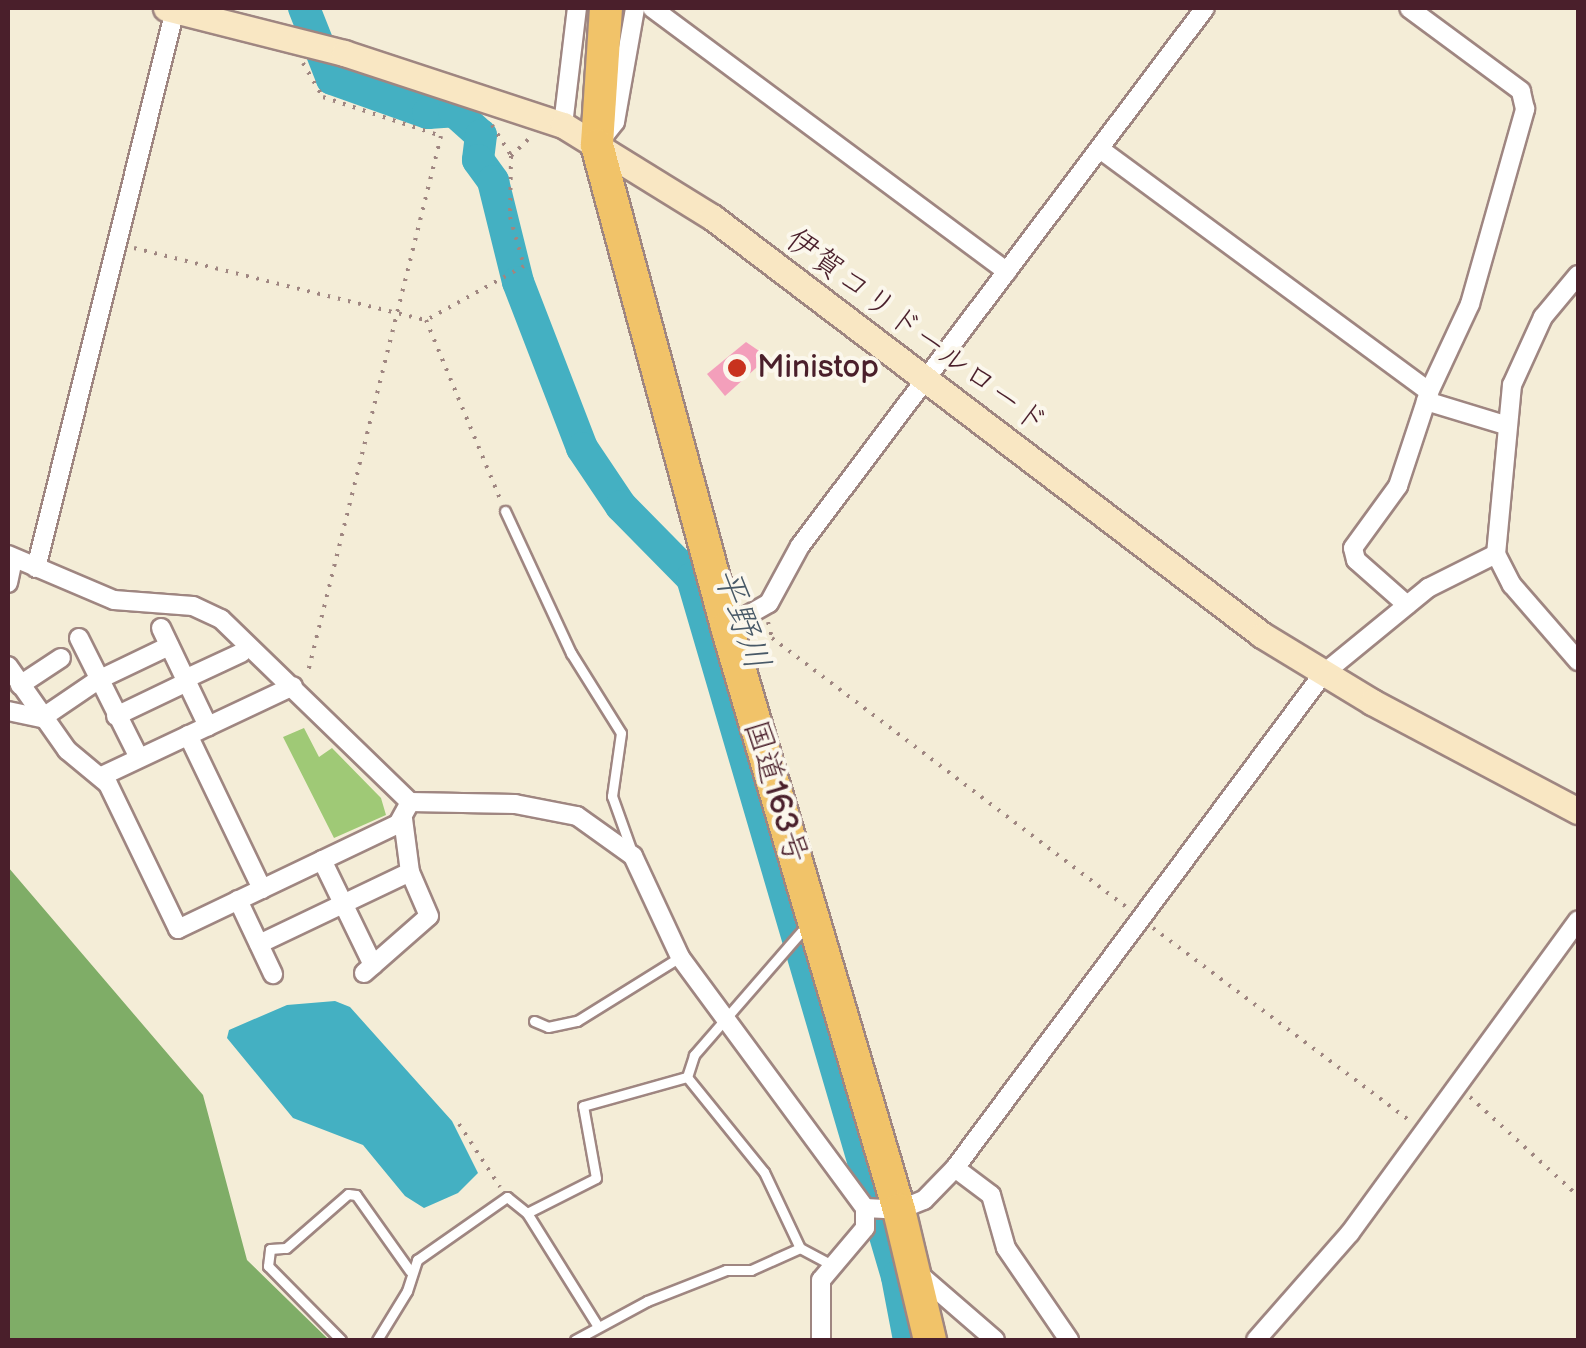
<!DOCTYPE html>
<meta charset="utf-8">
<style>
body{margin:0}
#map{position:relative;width:1586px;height:1348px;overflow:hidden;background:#f4edd7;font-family:"Balsamiq Sans","Klee One",sans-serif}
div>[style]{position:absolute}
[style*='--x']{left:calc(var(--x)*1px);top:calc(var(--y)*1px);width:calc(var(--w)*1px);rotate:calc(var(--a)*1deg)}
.green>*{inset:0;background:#9fc976}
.forest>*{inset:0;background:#7fad67}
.water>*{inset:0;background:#44b0c2}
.river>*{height:32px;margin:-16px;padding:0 16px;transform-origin:16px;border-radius:16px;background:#44b0c2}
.building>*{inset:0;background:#f39fbb}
.path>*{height:4px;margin-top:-2px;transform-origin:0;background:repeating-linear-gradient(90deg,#9f8681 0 2.5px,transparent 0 10.5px)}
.roads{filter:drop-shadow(2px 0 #9f8681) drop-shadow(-2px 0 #9f8681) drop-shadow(0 2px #9f8681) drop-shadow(0 -2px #9f8681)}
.lane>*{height:9px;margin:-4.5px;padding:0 4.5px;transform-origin:4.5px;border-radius:4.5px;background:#fff}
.street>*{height:18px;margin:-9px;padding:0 9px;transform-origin:9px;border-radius:9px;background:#fff}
.secondary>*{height:25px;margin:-12.5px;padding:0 12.5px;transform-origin:12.5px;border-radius:12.5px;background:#f9e7c3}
.highway>*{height:32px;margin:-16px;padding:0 16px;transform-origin:16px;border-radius:16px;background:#f1c369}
.dots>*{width:28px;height:28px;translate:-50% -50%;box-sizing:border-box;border:5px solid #fbf7ec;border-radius:50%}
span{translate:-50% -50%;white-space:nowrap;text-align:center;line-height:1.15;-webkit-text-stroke:8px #fbf7ec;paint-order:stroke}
.street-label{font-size:32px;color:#4a1f2b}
.poi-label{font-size:32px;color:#4a1f2b}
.left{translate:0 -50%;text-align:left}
.water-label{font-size:35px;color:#485967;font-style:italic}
.frame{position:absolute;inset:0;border:10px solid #4a1f2b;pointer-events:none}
</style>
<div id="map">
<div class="green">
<div style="clip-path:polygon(304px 728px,319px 757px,332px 748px,381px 798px,386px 815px,334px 838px,283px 737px)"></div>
</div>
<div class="forest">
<div style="clip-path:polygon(8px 867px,203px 1095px,247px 1260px,329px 1340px,8px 1340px)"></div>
</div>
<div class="water">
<div style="clip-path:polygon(335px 1001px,350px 1007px,452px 1121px,478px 1173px,458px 1193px,424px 1208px,405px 1196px,363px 1145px,293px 1118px,227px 1038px,229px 1030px,287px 1005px)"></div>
</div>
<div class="river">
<div style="--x:304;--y:8;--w:76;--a:68.5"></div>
<div style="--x:332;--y:79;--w:102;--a:19.5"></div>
<div style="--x:428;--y:113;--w:26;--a:-4"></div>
<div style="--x:454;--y:111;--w:36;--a:42"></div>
<div style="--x:481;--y:135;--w:25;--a:97"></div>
<div style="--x:478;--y:160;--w:26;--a:54"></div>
<div style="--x:493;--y:181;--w:104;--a:76.1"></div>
<div style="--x:518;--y:282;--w:178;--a:68.9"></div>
<div style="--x:582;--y:448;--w:70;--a:56.1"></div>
<div style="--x:621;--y:506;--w:101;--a:45.4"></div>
<div style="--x:692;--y:578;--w:728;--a:73.65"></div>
<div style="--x:897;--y:1277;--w:64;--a:79.2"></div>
</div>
<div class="building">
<div style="clip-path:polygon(746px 342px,768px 357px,725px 396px,707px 374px)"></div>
</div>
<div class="path">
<div style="--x:303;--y:63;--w:39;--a:60"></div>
<div style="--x:323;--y:97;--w:124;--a:18.3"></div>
<div style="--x:441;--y:136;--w:556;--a:103.94"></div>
<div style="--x:492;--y:125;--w:36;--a:58"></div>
<div style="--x:511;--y:156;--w:61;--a:90.9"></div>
<div style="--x:510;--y:217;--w:51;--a:74.1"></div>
<div style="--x:524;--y:266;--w:112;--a:151.1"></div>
<div style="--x:426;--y:320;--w:194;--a:67.5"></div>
<div style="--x:511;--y:156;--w:30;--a:-44"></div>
<div style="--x:134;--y:248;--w:301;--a:13.9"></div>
<div style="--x:768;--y:622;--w:16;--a:76"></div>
<div style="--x:772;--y:638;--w:450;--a:37.2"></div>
<div style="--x:1153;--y:928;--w:320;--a:36.9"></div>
<div style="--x:1470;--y:1097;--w:147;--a:42.5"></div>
<div style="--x:459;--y:1124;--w:75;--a:56.9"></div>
</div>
<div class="roads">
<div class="lane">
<div style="--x:505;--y:511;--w:157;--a:65.1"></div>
<div style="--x:571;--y:653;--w:94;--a:58"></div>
<div style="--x:621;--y:733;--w:64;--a:98.1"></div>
<div style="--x:612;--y:796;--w:56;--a:70.3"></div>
<div style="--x:534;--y:1021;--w:15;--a:23"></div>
<div style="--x:548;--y:1027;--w:30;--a:-12"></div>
<div style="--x:577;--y:1021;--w:121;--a:-31.9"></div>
<div style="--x:687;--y:1077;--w:122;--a:51"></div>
<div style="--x:764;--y:1172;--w:84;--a:64.7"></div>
<div style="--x:527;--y:1213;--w:77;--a:-26.9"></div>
<div style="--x:596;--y:1178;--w:73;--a:-100.2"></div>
<div style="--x:583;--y:1106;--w:108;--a:-15.6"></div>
<div style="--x:687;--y:1077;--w:23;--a:-72"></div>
<div style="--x:694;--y:1055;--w:171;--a:-49"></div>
<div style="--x:341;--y:1340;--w:104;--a:-134.6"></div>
<div style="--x:268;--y:1266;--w:17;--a:-83"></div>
<div style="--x:270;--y:1249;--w:16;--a:-4"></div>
<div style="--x:286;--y:1248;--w:82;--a:-41.1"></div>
<div style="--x:348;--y:1194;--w:8;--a:7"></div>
<div style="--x:356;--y:1195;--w:93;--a:54.6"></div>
<div style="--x:377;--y:1340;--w:57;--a:-58.5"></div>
<div style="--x:407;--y:1291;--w:33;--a:-72"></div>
<div style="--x:417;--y:1260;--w:110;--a:-35"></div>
<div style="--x:507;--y:1197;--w:26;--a:39"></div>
<div style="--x:527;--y:1213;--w:132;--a:58"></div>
<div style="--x:575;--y:1340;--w:82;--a:-28.4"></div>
<div style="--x:647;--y:1301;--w:85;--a:-21.4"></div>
<div style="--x:726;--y:1270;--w:25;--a:0"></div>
<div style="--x:751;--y:1270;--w:54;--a:-24.2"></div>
<div style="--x:800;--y:1248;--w:34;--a:28"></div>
</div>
<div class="street">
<div style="--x:652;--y:8;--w:442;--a:36.6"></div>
<div style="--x:563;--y:125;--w:118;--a:-83.2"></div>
<div style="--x:600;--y:141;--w:24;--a:-52"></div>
<div style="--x:615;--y:122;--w:116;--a:-80"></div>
<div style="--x:1100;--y:149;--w:409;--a:36.4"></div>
<div style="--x:1578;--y:275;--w:55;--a:129.8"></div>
<div style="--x:1543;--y:317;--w:75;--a:114.5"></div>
<div style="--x:1512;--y:385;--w:170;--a:95.4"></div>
<div style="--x:1496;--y:554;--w:35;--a:63"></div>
<div style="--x:1512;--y:585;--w:101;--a:49"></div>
<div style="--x:1426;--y:401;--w:83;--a:16.9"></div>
<div style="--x:8;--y:555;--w:115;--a:23"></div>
<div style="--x:114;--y:600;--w:79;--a:4.3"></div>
<div style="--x:193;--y:606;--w:31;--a:25"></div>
<div style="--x:221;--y:619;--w:263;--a:44.1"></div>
<div style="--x:410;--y:802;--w:105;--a:1.1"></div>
<div style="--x:515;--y:804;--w:63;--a:11"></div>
<div style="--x:577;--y:816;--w:69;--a:35.5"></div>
<div style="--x:633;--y:856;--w:111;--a:65"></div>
<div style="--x:680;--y:957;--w:312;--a:53.6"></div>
<div style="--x:865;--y:1208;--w:20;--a:90"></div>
<div style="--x:865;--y:1228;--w:68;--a:130.2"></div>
<div style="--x:821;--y:1280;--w:60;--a:90"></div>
<div style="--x:36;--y:568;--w:575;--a:-76.01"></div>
<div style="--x:8;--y:583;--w:25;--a:-78"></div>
<div style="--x:1407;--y:605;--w:68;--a:-138.6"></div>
<div style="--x:1356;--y:560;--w:12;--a:-104"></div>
<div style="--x:1353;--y:548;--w:77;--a:-54"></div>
<div style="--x:1398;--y:486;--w:99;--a:-71.7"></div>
<div style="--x:1429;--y:392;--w:97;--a:-65"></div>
<div style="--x:1470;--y:304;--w:203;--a:-74.2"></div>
<div style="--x:1525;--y:109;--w:18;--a:-103"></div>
<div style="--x:1521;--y:91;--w:139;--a:-143.5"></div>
<div style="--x:727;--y:627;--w:48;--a:-29.7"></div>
<div style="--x:769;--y:603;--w:65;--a:-61.5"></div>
<div style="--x:800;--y:546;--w:673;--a:-53.03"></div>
<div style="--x:161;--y:628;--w:109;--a:64.4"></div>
<div style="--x:79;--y:638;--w:134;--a:63.4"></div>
<div style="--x:8;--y:666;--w:103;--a:54.9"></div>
<div style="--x:67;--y:750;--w:53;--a:39.7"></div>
<div style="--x:108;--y:784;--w:161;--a:64.2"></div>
<div style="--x:178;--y:929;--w:244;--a:-25.5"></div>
<div style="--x:398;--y:824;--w:25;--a:-61"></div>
<div style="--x:185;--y:679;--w:62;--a:-24.9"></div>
<div style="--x:20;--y:685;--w:49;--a:-33.4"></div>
<div style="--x:8;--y:711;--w:35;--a:12"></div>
<div style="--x:42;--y:718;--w:68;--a:-34.2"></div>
<div style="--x:98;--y:680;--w:79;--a:-25.6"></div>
<div style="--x:116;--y:716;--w:79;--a:-25.6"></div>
<div style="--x:188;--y:735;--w:171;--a:64.3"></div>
<div style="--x:102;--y:776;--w:211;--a:-25.2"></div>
<div style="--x:322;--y:860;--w:117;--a:64.1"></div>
<div style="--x:238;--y:900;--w:82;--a:64.7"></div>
<div style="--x:259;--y:944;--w:167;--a:-25.5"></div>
<div style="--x:364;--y:973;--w:86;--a:-41.2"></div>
<div style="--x:429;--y:916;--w:48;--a:-113.4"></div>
<div style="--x:410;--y:872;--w:53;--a:-97.5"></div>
<div style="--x:955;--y:1168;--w:45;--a:36.9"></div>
<div style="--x:991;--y:1195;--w:55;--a:74.2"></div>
<div style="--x:1006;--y:1248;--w:112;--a:55.6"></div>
<div style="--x:865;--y:1208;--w:34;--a:3"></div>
<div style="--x:899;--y:1210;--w:27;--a:-22"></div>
<div style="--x:924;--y:1200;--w:45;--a:-45.9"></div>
<div style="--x:955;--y:1168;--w:616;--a:-53.32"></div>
<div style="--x:1323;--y:674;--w:136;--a:-39.3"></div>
<div style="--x:1428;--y:588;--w:76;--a:-26.6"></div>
<div style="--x:920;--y:1275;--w:99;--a:40.9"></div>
<div style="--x:1256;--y:1340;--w:142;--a:-48.7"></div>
<div style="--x:1350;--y:1233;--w:387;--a:-53.9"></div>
</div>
<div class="secondary">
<div style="--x:166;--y:8;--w:184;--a:14.2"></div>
<div style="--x:344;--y:53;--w:231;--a:18.2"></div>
<div style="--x:563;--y:125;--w:175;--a:31.7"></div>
<div style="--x:712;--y:217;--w:691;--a:37.23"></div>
<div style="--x:1262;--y:635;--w:129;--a:31.3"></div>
<div style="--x:1372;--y:702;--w:233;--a:27.9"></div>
</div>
<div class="highway">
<div style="--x:606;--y:8;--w:137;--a:93.8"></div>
<div style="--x:597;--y:145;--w:499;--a:74.9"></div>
<div style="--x:727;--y:627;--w:608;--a:73.56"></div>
<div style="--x:899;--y:1210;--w:134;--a:76.6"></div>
</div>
</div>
<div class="dots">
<div style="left:737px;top:368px;background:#c8321e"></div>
</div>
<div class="street-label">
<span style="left:916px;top:332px;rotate:37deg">伊賀コリドールロード</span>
<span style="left:775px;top:792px;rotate:73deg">国道163号</span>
</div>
<div class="poi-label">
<span class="left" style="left:757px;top:368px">Ministop</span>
</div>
<div class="water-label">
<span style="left:741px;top:619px;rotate:71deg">平野川</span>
</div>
<div class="frame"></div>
</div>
